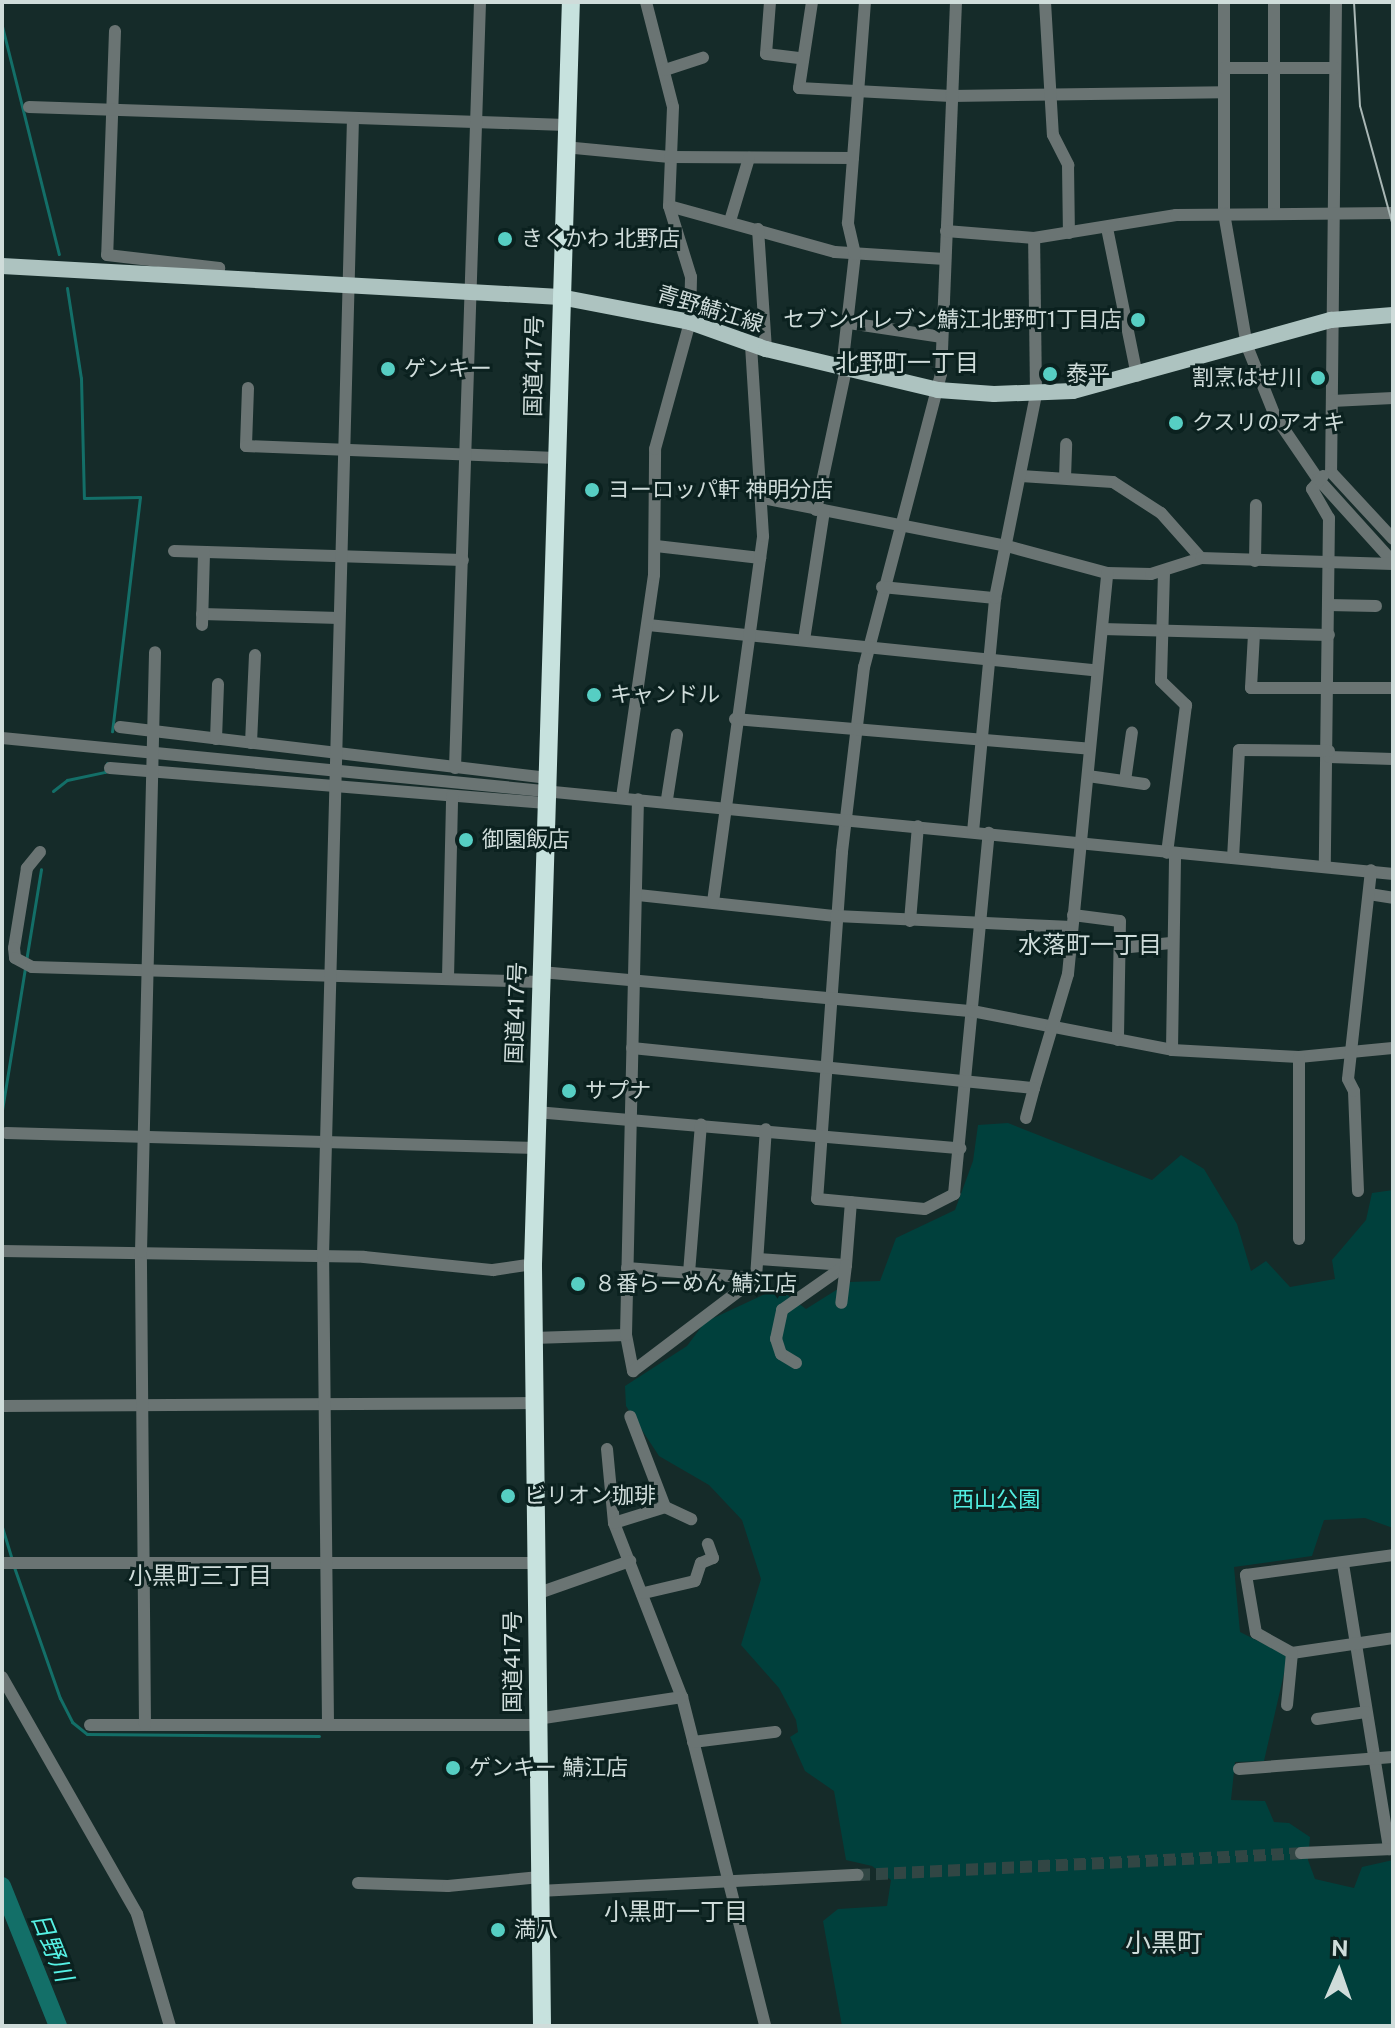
<!DOCTYPE html>
<meta charset="utf-8">
<style>
body{margin:0}
#map{position:relative;width:1395px;height:2028px;overflow:hidden;background:#152b29;font-family:"Public Sans","Noto Sans JP",sans-serif}
div>[style]{position:absolute}
[style*='--x']{left:calc(var(--x)*1px);top:calc(var(--y)*1px);width:calc(var(--w)*1px);rotate:calc(var(--a)*1deg)}
.green>*{inset:0;background:#00403c}
.stream>*{height:3px;margin:-1.5px;padding:0 1.5px;transform-origin:1.5px;border-radius:1.5px;background:#136f68}
.river>*{height:18px;margin:-9px;padding:0 9px;transform-origin:9px;border-radius:9px;background:#136f68}
.minor-tunnel>*{height:12px;margin-top:-6px;transform-origin:0;background:repeating-linear-gradient(90deg,#314644 0 12px,transparent 0 18px)}
.minor>*{height:12px;margin:-6px;padding:0 6px;transform-origin:6px;border-radius:6px;background:#6a7473}
.major>*{height:16px;margin:-8px;padding:0 8px;transform-origin:8px;border-radius:8px;background:#adc3c0}
.highway>*{height:18px;margin:-9px;padding:0 9px;transform-origin:9px;border-radius:9px;background:#c7e2de}
.tram>*{height:2px;margin:-1px;padding:0 1px;transform-origin:1px;border-radius:1px;background:#a9b7b5}
.dots>*{width:22px;height:22px;translate:-50% -50%;box-sizing:border-box;border:4px solid #0b211f;border-radius:50%}
span{translate:-50% -50%;white-space:nowrap;text-align:center;line-height:1.15;-webkit-text-stroke:6px #0b211f;paint-order:stroke}
.poi-label{font-size:22px;color:#cfdcda}
.left{translate:0 -50%;text-align:left}
.right{translate:-100% -50%;text-align:right}
.street-label{font-size:22px;color:#cfdcda}
.park-label{font-size:22px;color:#52efe2}
.neighbourhood-label{font-size:24px;color:#cfdcda}
.water-label{font-size:24px;color:#56f2e5;font-style:italic}
.quarter-label{font-size:26px;color:#cfdcda}
.frame{position:absolute;inset:0;border:4px solid #cfdcda;pointer-events:none}
.north{position:absolute;left:1299px;top:1932px;width:80px;height:80px;-webkit-text-stroke:6px #0b211f;paint-order:stroke;rotate:2deg;font-size:22px;font-weight:700;line-height:32px;text-align:center;color:#cfdcda}
.north::after{content:'';display:block;margin:auto;width:28px;height:36px;background:#cfdcda;clip-path:polygon(50% 0,100% 100%,50% 72%,0 100%)}
</style>
<div id="map">
<div class="green">
<div style="clip-path:polygon(1008px 1123px,1152px 1180px,1181px 1155px,1204px 1169px,1237px 1224px,1251px 1271px,1266px 1261px,1290px 1287px,1335px 1279px,1332px 1260px,1366px 1220px,1372px 1193px,1393px 1190px,1393px 1528px,1365px 1518px,1324px 1520px,1312px 1556px,1234px 1567px,1240px 1632px,1288px 1656px,1264px 1761px,1235px 1762px,1231px 1800px,1265px 1801px,1274px 1822px,1289px 1823px,1310px 1837px,1308px 1860px,1315px 1879px,1354px 1888px,1362px 1867px,1393px 1860px,1393px 2026px,842px 2026px,823px 1921px,838px 1909px,887px 1906px,891px 1880px,872px 1866px,846px 1860px,834px 1791px,805px 1771px,790px 1737px,798px 1732px,796px 1720px,779px 1688px,741px 1645px,761px 1579px,742px 1520px,709px 1485px,659px 1456px,626px 1406px,625px 1386px,687px 1346px,705px 1322px,778px 1288px,806px 1309px,849px 1282px,880px 1281px,896px 1238px,955px 1210px,973px 1161px,978px 1125px)"></div>
</div>
<div class="stream">
<div style="--x:2;--y:26;--w:235;--a:76"></div>
<div style="--x:67;--y:288;--w:91;--a:81.2"></div>
<div style="--x:81;--y:378;--w:120;--a:88.6"></div>
<div style="--x:84;--y:498;--w:56;--a:-1"></div>
<div style="--x:140;--y:497;--w:236;--a:96.8"></div>
<div style="--x:53;--y:791;--w:18;--a:-38"></div>
<div style="--x:67;--y:780;--w:39;--a:-12"></div>
<div style="--x:105;--y:772;--w:9;--a:-77"></div>
<div style="--x:26;--y:961;--w:93;--a:-80.7"></div>
<div style="--x:2;--y:1110;--w:144;--a:-80.8"></div>
<div style="--x:2;--y:1527;--w:34;--a:73"></div>
<div style="--x:14;--y:1567;--w:139;--a:70.7"></div>
<div style="--x:60;--y:1698;--w:27;--a:63"></div>
<div style="--x:72;--y:1722;--w:19;--a:39"></div>
<div style="--x:87;--y:1734;--w:232;--a:0.5"></div>
</div>
<div class="river">
<div style="--x:2;--y:1886;--w:151;--a:68.2"></div>
</div>
<div class="minor-tunnel">
<div style="--x:858;--y:1875;--w:444;--a:-2.8"></div>
</div>
<div class="minor">
<div style="--x:646;--y:2;--w:108;--a:75.6"></div>
<div style="--x:673;--y:107;--w:99;--a:92.3"></div>
<div style="--x:669;--y:206;--w:172;--a:15.5"></div>
<div style="--x:835;--y:252;--w:110;--a:3.6"></div>
<div style="--x:770;--y:2;--w:52;--a:94.4"></div>
<div style="--x:766;--y:54;--w:35;--a:7"></div>
<div style="--x:812;--y:2;--w:87;--a:98.6"></div>
<div style="--x:799;--y:88;--w:152;--a:3"></div>
<div style="--x:951;--y:96;--w:272;--a:-0.8"></div>
<div style="--x:956;--y:2;--w:372;--a:92.3"></div>
<div style="--x:941;--y:374;--w:303;--a:104.7"></div>
<div style="--x:864;--y:667;--w:186;--a:96.8"></div>
<div style="--x:842;--y:852;--w:348;--a:94.1"></div>
<div style="--x:817;--y:1199;--w:108;--a:5.3"></div>
<div style="--x:925;--y:1209;--w:33;--a:-27"></div>
<div style="--x:954;--y:1194;--w:363;--a:-84.5"></div>
<div style="--x:1045;--y:2;--w:133;--a:86.6"></div>
<div style="--x:1053;--y:135;--w:34;--a:63"></div>
<div style="--x:1068;--y:165;--w:68;--a:89.2"></div>
<div style="--x:1224;--y:2;--w:211;--a:90"></div>
<div style="--x:1224;--y:213;--w:135;--a:80.2"></div>
<div style="--x:1247;--y:346;--w:75;--a:68.2"></div>
<div style="--x:1275;--y:416;--w:76;--a:55.7"></div>
<div style="--x:1318;--y:479;--w:112;--a:47.9"></div>
<div style="--x:1336;--y:2;--w:470;--a:90.6"></div>
<div style="--x:1331;--y:472;--w:91;--a:47.2"></div>
<div style="--x:115;--y:31;--w:224;--a:92"></div>
<div style="--x:107;--y:255;--w:113;--a:6.6"></div>
<div style="--x:219;--y:268;--w:11;--a:95"></div>
<div style="--x:1224;--y:68;--w:111;--a:0"></div>
<div style="--x:665;--y:70;--w:40;--a:-18"></div>
<div style="--x:29;--y:107;--w:537;--a:1.92"></div>
<div style="--x:564;--y:147;--w:106;--a:5.4"></div>
<div style="--x:670;--y:157;--w:183;--a:0.3"></div>
<div style="--x:1274;--y:211;--w:209;--a:-90"></div>
<div style="--x:730;--y:221;--w:66;--a:-73.2"></div>
<div style="--x:1107;--y:228;--w:151;--a:78.5"></div>
<div style="--x:758;--y:229;--w:120;--a:86.2"></div>
<div style="--x:946;--y:231;--w:88;--a:4.5"></div>
<div style="--x:1034;--y:238;--w:144;--a:-9.2"></div>
<div style="--x:1176;--y:215;--w:217;--a:-0.5"></div>
<div style="--x:849;--y:323;--w:94;--a:8.6"></div>
<div style="--x:842;--y:368;--w:115;--a:-83.5"></div>
<div style="--x:855;--y:254;--w:32;--a:-103"></div>
<div style="--x:848;--y:223;--w:222;--a:-85.6"></div>
<div style="--x:248;--y:388;--w:58;--a:92"></div>
<div style="--x:246;--y:446;--w:310;--a:2.2"></div>
<div style="--x:1332;--y:401;--w:61;--a:-2.8"></div>
<div style="--x:1021;--y:476;--w:92;--a:3.7"></div>
<div style="--x:1113;--y:482;--w:57;--a:32.9"></div>
<div style="--x:1161;--y:513;--w:60;--a:48.4"></div>
<div style="--x:1323;--y:476;--w:17;--a:130"></div>
<div style="--x:1312;--y:489;--w:34;--a:60"></div>
<div style="--x:1329;--y:518;--w:349;--a:90.7"></div>
<div style="--x:1065;--y:478;--w:34;--a:-88"></div>
<div style="--x:762;--y:498;--w:250;--a:11.1"></div>
<div style="--x:1007;--y:546;--w:104;--a:15.1"></div>
<div style="--x:1107;--y:573;--w:44;--a:1.3"></div>
<div style="--x:1151;--y:574;--w:52;--a:-17.7"></div>
<div style="--x:1201;--y:558;--w:192;--a:1.8"></div>
<div style="--x:816;--y:510;--w:144;--a:-78"></div>
<div style="--x:656;--y:546;--w:105;--a:6.6"></div>
<div style="--x:174;--y:551;--w:289;--a:1.8"></div>
<div style="--x:1255;--y:561;--w:56;--a:-89"></div>
<div style="--x:1164;--y:572;--w:109;--a:91.6"></div>
<div style="--x:1161;--y:681;--w:35;--a:44"></div>
<div style="--x:1186;--y:705;--w:149;--a:97.3"></div>
<div style="--x:882;--y:587;--w:114;--a:5.6"></div>
<div style="--x:1328;--y:605;--w:48;--a:1.2"></div>
<div style="--x:202;--y:614;--w:137;--a:1.7"></div>
<div style="--x:202;--y:625;--w:73;--a:-88.4"></div>
<div style="--x:648;--y:625;--w:451;--a:5.8"></div>
<div style="--x:1102;--y:629;--w:227;--a:1.5"></div>
<div style="--x:1254;--y:634;--w:54;--a:93.2"></div>
<div style="--x:1251;--y:688;--w:142;--a:0"></div>
<div style="--x:804;--y:640;--w:131;--a:-81.2"></div>
<div style="--x:735;--y:719;--w:356;--a:4.8"></div>
<div style="--x:120;--y:727;--w:433;--a:6.8"></div>
<div style="--x:2;--y:738;--w:1398;--a:5.58"></div>
<div style="--x:216;--y:739;--w:55;--a:-87.9"></div>
<div style="--x:251;--y:743;--w:88;--a:-87.4"></div>
<div style="--x:1329;--y:757;--w:64;--a:1.8"></div>
<div style="--x:110;--y:768;--w:438;--a:4.6"></div>
<div style="--x:455;--y:768;--w:766;--a:-88.13"></div>
<div style="--x:1088;--y:776;--w:57;--a:8.1"></div>
<div style="--x:1125;--y:781;--w:49;--a:-81.9"></div>
<div style="--x:622;--y:797;--w:224;--a:-81.8"></div>
<div style="--x:654;--y:575;--w:126;--a:-89.5"></div>
<div style="--x:655;--y:449;--w:132;--a:-74.6"></div>
<div style="--x:690;--y:322;--w:45;--a:-88.7"></div>
<div style="--x:691;--y:277;--w:74;--a:-107.2"></div>
<div style="--x:667;--y:799;--w:65;--a:-81.1"></div>
<div style="--x:973;--y:832;--w:235;--a:-84.6"></div>
<div style="--x:995;--y:598;--w:208;--a:-78.6"></div>
<div style="--x:1036;--y:394;--w:156;--a:-90.7"></div>
<div style="--x:40;--y:852;--w:21;--a:129"></div>
<div style="--x:27;--y:868;--w:81;--a:99.2"></div>
<div style="--x:14;--y:948;--w:10;--a:84"></div>
<div style="--x:15;--y:958;--w:19;--a:28"></div>
<div style="--x:32;--y:967;--w:509;--a:1.69"></div>
<div style="--x:1233;--y:858;--w:108;--a:-86.8"></div>
<div style="--x:1239;--y:750;--w:90;--a:0.6"></div>
<div style="--x:1369;--y:894;--w:24;--a:9"></div>
<div style="--x:638;--y:895;--w:199;--a:6.1"></div>
<div style="--x:836;--y:916;--w:236;--a:2.7"></div>
<div style="--x:713;--y:902;--w:369;--a:-82.2"></div>
<div style="--x:763;--y:536;--w:192;--a:-93.6"></div>
<div style="--x:1073;--y:915;--w:47;--a:7.3"></div>
<div style="--x:1120;--y:921;--w:119;--a:91"></div>
<div style="--x:910;--y:921;--w:95;--a:-85.2"></div>
<div style="--x:1120;--y:948;--w:51;--a:-5.6"></div>
<div style="--x:541;--y:972;--w:433;--a:5.2"></div>
<div style="--x:972;--y:1011;--w:204;--a:11"></div>
<div style="--x:1172;--y:1050;--w:127;--a:3.2"></div>
<div style="--x:1299;--y:1057;--w:94;--a:-5.5"></div>
<div style="--x:448;--y:978;--w:182;--a:-88.7"></div>
<div style="--x:632;--y:1048;--w:404;--a:5.7"></div>
<div style="--x:1034;--y:1088;--w:119;--a:-73.4"></div>
<div style="--x:1068;--y:974;--w:403;--a:-84.4"></div>
<div style="--x:1172;--y:1050;--w:197;--a:-89.1"></div>
<div style="--x:536;--y:1112;--w:426;--a:4.9"></div>
<div style="--x:1026;--y:1118;--w:31;--a:-75"></div>
<div style="--x:6;--y:1133;--w:531;--a:1.62"></div>
<div style="--x:1358;--y:1191;--w:100;--a:-92.3"></div>
<div style="--x:1354;--y:1091;--w:13;--a:-117"></div>
<div style="--x:1348;--y:1079;--w:210;--a:-83.7"></div>
<div style="--x:1299;--y:1239;--w:182;--a:-90"></div>
<div style="--x:2;--y:1251;--w:362;--a:0.9"></div>
<div style="--x:364;--y:1257;--w:130;--a:5.8"></div>
<div style="--x:493;--y:1270;--w:40;--a:-8.5"></div>
<div style="--x:758;--y:1259;--w:88;--a:3.9"></div>
<div style="--x:846;--y:1265;--w:63;--a:-85.5"></div>
<div style="--x:627;--y:1268;--w:129;--a:4.4"></div>
<div style="--x:756;--y:1278;--w:149;--a:-86.2"></div>
<div style="--x:689;--y:1273;--w:149;--a:-85.4"></div>
<div style="--x:626;--y:1335;--w:37;--a:79"></div>
<div style="--x:633;--y:1371;--w:154;--a:-37.1"></div>
<div style="--x:533;--y:1338;--w:93;--a:-1.8"></div>
<div style="--x:626;--y:1335;--w:536;--a:-88.72"></div>
<div style="--x:796;--y:1363;--w:17;--a:-149"></div>
<div style="--x:781;--y:1354;--w:16;--a:-108"></div>
<div style="--x:776;--y:1339;--w:30;--a:-78"></div>
<div style="--x:782;--y:1310;--w:78;--a:-35.1"></div>
<div style="--x:846;--y:1265;--w:38;--a:97"></div>
<div style="--x:2;--y:1406;--w:532;--a:-0.32"></div>
<div style="--x:607;--y:1449;--w:74;--a:84.6"></div>
<div style="--x:614;--y:1523;--w:187;--a:68.7"></div>
<div style="--x:682;--y:1697;--w:339;--a:75.8"></div>
<div style="--x:665;--y:1507;--w:29;--a:25"></div>
<div style="--x:614;--y:1523;--w:53;--a:-17.4"></div>
<div style="--x:665;--y:1507;--w:97;--a:-111"></div>
<div style="--x:2;--y:1563;--w:535;--a:0"></div>
<div style="--x:1343;--y:1564;--w:289;--a:80.8"></div>
<div style="--x:644;--y:1593;--w:52;--a:-13.2"></div>
<div style="--x:695;--y:1581;--w:19;--a:-72"></div>
<div style="--x:701;--y:1563;--w:13;--a:-23"></div>
<div style="--x:713;--y:1558;--w:15;--a:-110"></div>
<div style="--x:536;--y:1594;--w:100;--a:-19.3"></div>
<div style="--x:1292;--y:1653;--w:102;--a:-8.4"></div>
<div style="--x:2;--y:1677;--w:273;--a:60.3"></div>
<div style="--x:137;--y:1914;--w:117;--a:73.6"></div>
<div style="--x:1287;--y:1705;--w:52;--a:-84.5"></div>
<div style="--x:1292;--y:1653;--w:41;--a:-150.9"></div>
<div style="--x:1256;--y:1633;--w:59;--a:-99.8"></div>
<div style="--x:1246;--y:1575;--w:148;--a:-7.7"></div>
<div style="--x:537;--y:1719;--w:147;--a:-8.6"></div>
<div style="--x:1317;--y:1719;--w:49;--a:-8.1"></div>
<div style="--x:328;--y:1724;--w:468;--a:-90.6"></div>
<div style="--x:323;--y:1256;--w:1138;--a:-88.49"></div>
<div style="--x:90;--y:1725;--w:447;--a:0"></div>
<div style="--x:145;--y:1725;--w:473;--a:-90.5"></div>
<div style="--x:141;--y:1252;--w:600;--a:-88.66"></div>
<div style="--x:693;--y:1742;--w:83;--a:-7"></div>
<div style="--x:1239;--y:1769;--w:154;--a:-4.5"></div>
<div style="--x:1301;--y:1853;--w:92;--a:-2.5"></div>
<div style="--x:358;--y:1883;--w:90;--a:1.9"></div>
<div style="--x:448;--y:1886;--w:92;--a:-5.6"></div>
<div style="--x:539;--y:1891;--w:319;--a:-2.9"></div>
</div>
<div class="major">
<div style="--x:2;--y:266;--w:559;--a:3.18"></div>
<div style="--x:560;--y:297;--w:132;--a:10.9"></div>
<div style="--x:690;--y:322;--w:81;--a:19.6"></div>
<div style="--x:766;--y:349;--w:177;--a:13.4"></div>
<div style="--x:938;--y:390;--w:56;--a:4.1"></div>
<div style="--x:994;--y:394;--w:79;--a:-2.2"></div>
<div style="--x:1073;--y:391;--w:268;--a:-15.4"></div>
<div style="--x:1331;--y:320;--w:62;--a:-4.6"></div>
</div>
<div class="highway">
<div style="--x:542;--y:2026;--w:762;--a:-90.68"></div>
<div style="--x:533;--y:1264;--w:1263;--a:-88.28"></div>
</div>
<div class="tram">
<div style="--x:1354;--y:2;--w:104;--a:86.7"></div>
<div style="--x:1360;--y:106;--w:124;--a:74.6"></div>
</div>
<div class="dots">
<div style="left:505px;top:239px;background:#56cec3"></div>
<div style="left:1138px;top:320px;background:#56cec3"></div>
<div style="left:388px;top:369px;background:#56cec3"></div>
<div style="left:1050px;top:374px;background:#56cec3"></div>
<div style="left:1318px;top:378px;background:#56cec3"></div>
<div style="left:1176px;top:423px;background:#56cec3"></div>
<div style="left:592px;top:490px;background:#56cec3"></div>
<div style="left:594px;top:695px;background:#56cec3"></div>
<div style="left:466px;top:840px;background:#56cec3"></div>
<div style="left:569px;top:1091px;background:#56cec3"></div>
<div style="left:578px;top:1284px;background:#56cec3"></div>
<div style="left:508px;top:1496px;background:#56cec3"></div>
<div style="left:453px;top:1768px;background:#56cec3"></div>
<div style="left:498px;top:1930px;background:#56cec3"></div>
</div>
<div class="poi-label">
<span class="left" style="left:521px;top:239px">きくかわ 北野店</span>
<span class="right" style="left:1122px;top:320px">セブンイレブン鯖江北野町1丁目店</span>
<span class="left" style="left:404px;top:369px">ゲンキー</span>
<span class="left" style="left:1066px;top:374px">泰平</span>
<span class="right" style="left:1302px;top:378px">割烹はせ川</span>
<span class="left" style="left:1192px;top:423px">クスリのアオキ</span>
<span class="left" style="left:608px;top:490px">ヨーロッパ軒 神明分店</span>
<span class="left" style="left:610px;top:695px">キャンドル</span>
<span class="left" style="left:482px;top:840px">御園飯店</span>
<span class="left" style="left:585px;top:1091px">サプナ</span>
<span class="left" style="left:594px;top:1284px">８番らーめん 鯖江店</span>
<span class="left" style="left:524px;top:1496px">ビリオン珈琲</span>
<span class="left" style="left:469px;top:1768px">ゲンキー 鯖江店</span>
<span class="left" style="left:514px;top:1930px">満八</span>
</div>
<div class="street-label">
<span style="left:710px;top:309px;rotate:17deg">青野鯖江線</span>
<span style="left:534px;top:366px;rotate:-89deg">国道417号</span>
<span style="left:516px;top:1013px;rotate:-88deg">国道417号</span>
<span style="left:513px;top:1662px;rotate:-90deg">国道417号</span>
</div>
<div class="park-label">
<span style="left:996px;top:1500px">西山公園</span>
</div>
<div class="neighbourhood-label">
<span style="left:907px;top:363px">北野町一丁目</span>
<span style="left:1090px;top:945px">水落町一丁目</span>
<span style="left:200px;top:1576px">小黒町三丁目</span>
<span style="left:676px;top:1912px">小黒町一丁目</span>
</div>
<div class="water-label">
<span style="left:52px;top:1947px;rotate:68deg">日野川</span>
</div>
<div class="quarter-label">
<span style="left:1164px;top:1943px">小黒町</span>
</div>
<div class="frame"></div>
<div class="north">N</div>
</div>
